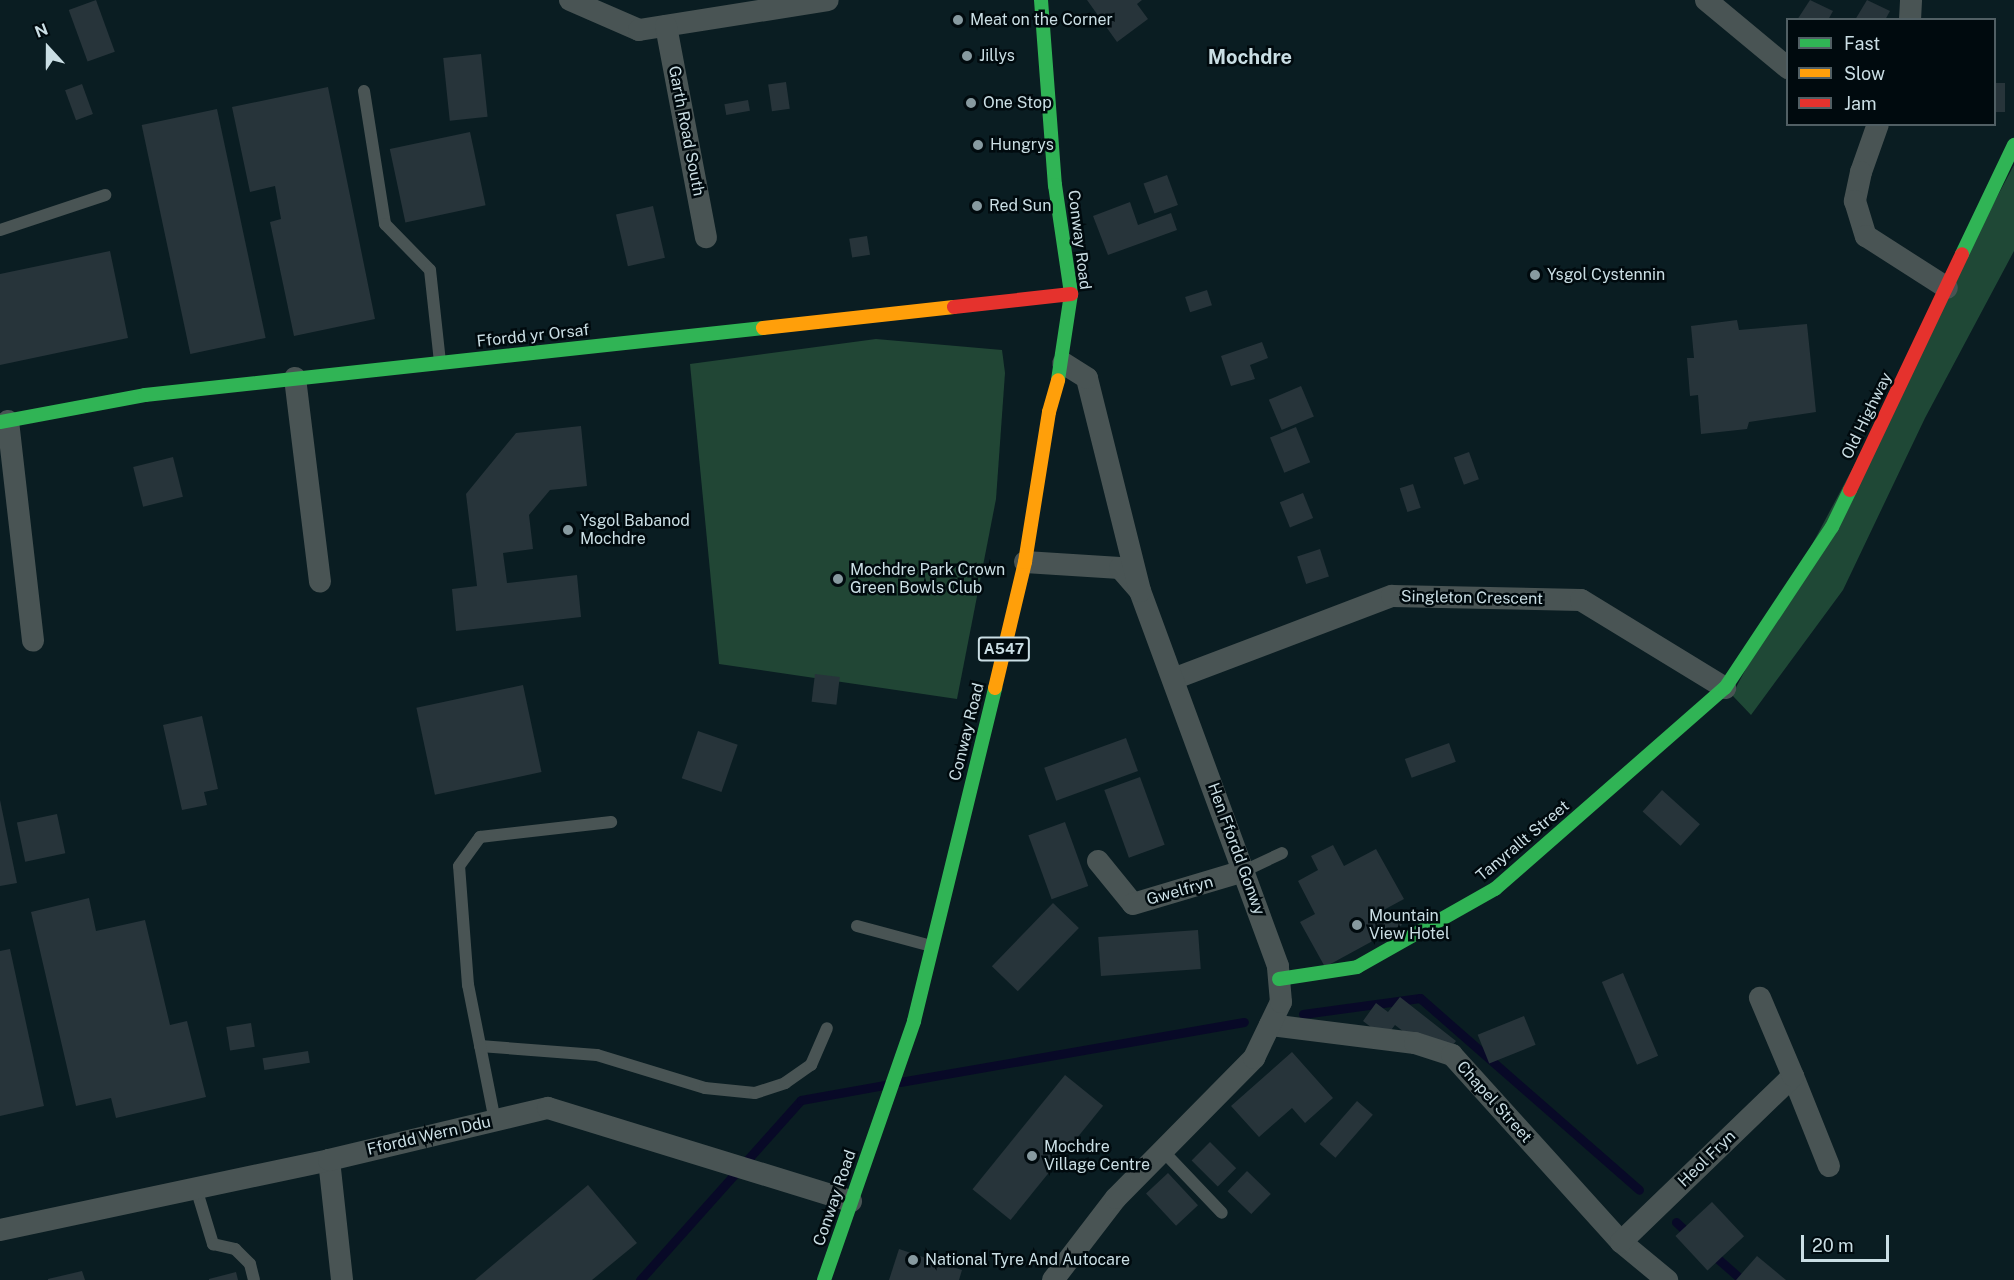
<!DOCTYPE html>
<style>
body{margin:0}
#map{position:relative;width:2014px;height:1280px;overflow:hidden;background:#0a1d22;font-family:"Public Sans",sans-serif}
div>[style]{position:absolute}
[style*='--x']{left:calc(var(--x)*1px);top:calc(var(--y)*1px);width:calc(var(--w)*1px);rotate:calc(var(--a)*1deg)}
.green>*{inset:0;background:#214635}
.forest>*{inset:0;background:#1f4836}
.stream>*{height:9px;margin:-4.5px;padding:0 4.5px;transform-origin:4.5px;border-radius:4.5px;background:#080927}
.building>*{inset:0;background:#27343a;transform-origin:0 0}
.lane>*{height:12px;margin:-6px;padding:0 6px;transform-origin:6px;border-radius:6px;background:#495454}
.street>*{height:22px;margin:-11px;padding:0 11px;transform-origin:11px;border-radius:11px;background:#495454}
.fast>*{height:14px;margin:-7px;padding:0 7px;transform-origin:7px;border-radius:7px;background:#30b455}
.slow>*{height:14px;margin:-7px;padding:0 7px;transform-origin:7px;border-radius:7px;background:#ff9f0a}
.jam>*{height:14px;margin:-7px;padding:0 7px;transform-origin:7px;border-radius:7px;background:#e5322d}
.dots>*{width:16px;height:16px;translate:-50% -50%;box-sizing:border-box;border:3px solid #000a0e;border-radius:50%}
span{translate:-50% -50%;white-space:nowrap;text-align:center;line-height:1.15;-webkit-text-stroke:5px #000a0e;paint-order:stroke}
.shield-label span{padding:2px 4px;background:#000a0e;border:2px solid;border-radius:4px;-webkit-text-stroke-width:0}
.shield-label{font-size:15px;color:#cadee4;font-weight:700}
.poi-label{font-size:16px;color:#cadee4}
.left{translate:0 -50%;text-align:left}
.street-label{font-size:16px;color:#cadee4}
.quarter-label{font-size:20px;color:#cadee4;font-weight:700}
.legend{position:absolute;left:1786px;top:18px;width:210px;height:108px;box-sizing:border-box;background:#000a0e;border:2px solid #515f64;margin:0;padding:8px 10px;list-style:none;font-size:18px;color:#cadee4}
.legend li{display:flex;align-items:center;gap:12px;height:30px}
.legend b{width:30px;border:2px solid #515f64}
.north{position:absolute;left:18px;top:18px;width:60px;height:60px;-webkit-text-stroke:4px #000a0e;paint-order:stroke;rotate:339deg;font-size:16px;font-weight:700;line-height:24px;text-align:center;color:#cadee4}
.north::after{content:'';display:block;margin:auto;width:21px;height:27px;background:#cadee4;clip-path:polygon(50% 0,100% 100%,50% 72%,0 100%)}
.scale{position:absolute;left:1801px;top:1235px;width:88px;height:27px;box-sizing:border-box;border:3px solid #cadee4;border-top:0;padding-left:8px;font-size:18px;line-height:21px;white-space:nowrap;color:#cadee4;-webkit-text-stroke:4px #000a0e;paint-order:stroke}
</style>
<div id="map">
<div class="green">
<div style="clip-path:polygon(876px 339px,1002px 350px,1005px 373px,996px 499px,957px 699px,719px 664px,690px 364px)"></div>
</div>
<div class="forest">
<div style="clip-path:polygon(2014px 165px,2014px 251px,1925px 418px,1843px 590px,1751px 715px,1732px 695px)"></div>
</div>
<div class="stream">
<div style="--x:1303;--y:1014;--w:118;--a:-7.8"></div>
<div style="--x:1420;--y:998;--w:291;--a:41.2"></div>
<div style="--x:900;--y:1082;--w:349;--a:-9.9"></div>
<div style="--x:1676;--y:1222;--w:19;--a:43"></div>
<div style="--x:1710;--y:1252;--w:43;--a:41.2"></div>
<div style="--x:640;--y:1280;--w:241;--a:-48.2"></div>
<div style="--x:801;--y:1100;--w:84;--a:-10.2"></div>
</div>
<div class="building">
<div style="left:96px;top:0;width:55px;height:29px;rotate:70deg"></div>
<div style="clip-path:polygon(1087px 0,1142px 0,1137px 4px,1148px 19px,1117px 42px)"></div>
<div style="clip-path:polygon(1810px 0,1833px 11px,1828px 20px,1797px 20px)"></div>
<div style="clip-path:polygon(1867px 0,1890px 11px,1885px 20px,1855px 20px)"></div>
<div style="left:481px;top:54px;width:63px;height:38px;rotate:84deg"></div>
<div style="left:786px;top:82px;width:27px;height:18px;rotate:82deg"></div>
<div style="left:1994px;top:83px;width:11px;height:29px"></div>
<div style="left:82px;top:84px;width:32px;height:18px;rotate:70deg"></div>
<div style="clip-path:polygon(328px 87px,375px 319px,294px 336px,270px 222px,281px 219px,275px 186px,250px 192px,232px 107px)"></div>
<div style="left:748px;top:100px;width:11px;height:24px;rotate:80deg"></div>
<div style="left:217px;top:109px;width:234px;height:77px;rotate:78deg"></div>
<div style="left:470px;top:132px;width:75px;height:82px;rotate:78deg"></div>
<div style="left:1167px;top:175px;width:32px;height:25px;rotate:70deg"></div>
<div style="clip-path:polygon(1130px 202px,1138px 225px,1171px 213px,1177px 230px,1108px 255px,1093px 216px)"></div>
<div style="left:653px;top:206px;width:53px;height:38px;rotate:77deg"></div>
<div style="left:867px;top:236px;width:19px;height:18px;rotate:81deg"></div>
<div style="clip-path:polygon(110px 251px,128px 338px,0 365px,0 274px)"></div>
<div style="left:1207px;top:290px;width:16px;height:23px;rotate:72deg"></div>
<div style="clip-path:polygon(1737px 320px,1739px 330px,1807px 324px,1816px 412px,1749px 422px,1747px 429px,1701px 434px,1698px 395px,1690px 396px,1687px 358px,1694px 358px,1691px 326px)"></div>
<div style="clip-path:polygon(1262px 342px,1268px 358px,1250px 365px,1255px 379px,1231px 386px,1221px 356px)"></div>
<div style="left:1301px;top:386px;width:33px;height:35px;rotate:67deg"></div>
<div style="clip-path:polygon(581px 426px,587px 486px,550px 490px,529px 515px,533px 549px,503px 553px,507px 583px,577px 575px,581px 617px,456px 631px,452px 589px,477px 586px,466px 494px,516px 433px)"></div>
<div style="left:1296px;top:427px;width:38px;height:28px;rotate:68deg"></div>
<div style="left:1469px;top:452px;width:29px;height:16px;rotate:70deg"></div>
<div style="left:173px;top:457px;width:41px;height:41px;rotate:76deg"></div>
<div style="left:1413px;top:484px;width:25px;height:14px;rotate:72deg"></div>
<div style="left:1303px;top:493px;width:27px;height:25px;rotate:68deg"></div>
<div style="left:1320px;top:549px;width:29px;height:24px;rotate:72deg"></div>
<div style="left:815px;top:674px;width:25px;height:28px;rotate:7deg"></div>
<div style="left:523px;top:685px;width:89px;height:109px;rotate:78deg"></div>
<div style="clip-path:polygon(202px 716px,218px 789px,204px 792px,207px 805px,182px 810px,163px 725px)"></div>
<div style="left:698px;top:731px;width:42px;height:50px;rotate:19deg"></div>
<div style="left:1126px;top:738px;width:35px;height:87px;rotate:70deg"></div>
<div style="left:1449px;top:743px;width:20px;height:47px;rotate:70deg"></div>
<div style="left:1140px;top:777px;width:72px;height:38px;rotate:70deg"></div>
<div style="left:1662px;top:790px;width:51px;height:29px;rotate:42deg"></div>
<div style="clip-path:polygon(0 800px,17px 883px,0 886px)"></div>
<div style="left:57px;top:814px;width:40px;height:41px;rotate:78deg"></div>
<div style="left:1065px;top:822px;width:68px;height:39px;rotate:70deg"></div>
<div style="clip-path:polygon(1333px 845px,1344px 866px,1376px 849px,1404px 899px,1378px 913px,1382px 920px,1395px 913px,1402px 925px,1325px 967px,1300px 922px,1315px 914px,1298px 881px,1318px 870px,1311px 856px)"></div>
<div style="clip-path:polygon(89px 898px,96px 931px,145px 920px,170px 1025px,187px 1021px,206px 1097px,116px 1118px,111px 1098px,76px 1106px,31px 912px)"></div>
<div style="left:1053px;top:903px;width:36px;height:88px;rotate:44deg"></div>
<div style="left:1198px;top:930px;width:39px;height:100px;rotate:86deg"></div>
<div style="clip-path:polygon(10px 949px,44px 1106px,0 1116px,0 951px)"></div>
<div style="left:1623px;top:973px;width:90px;height:23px;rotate:67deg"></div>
<div style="clip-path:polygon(1400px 997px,1456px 1041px,1441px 1061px,1395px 1025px,1385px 1038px,1363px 1021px,1376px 1003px,1388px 1012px)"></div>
<div style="left:1524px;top:1016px;width:31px;height:50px;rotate:68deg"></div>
<div style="left:251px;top:1023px;width:24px;height:25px;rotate:81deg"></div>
<div style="left:308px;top:1051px;width:12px;height:46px;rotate:81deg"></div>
<div style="clip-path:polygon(1292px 1052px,1333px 1098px,1305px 1123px,1292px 1108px,1259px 1137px,1231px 1106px)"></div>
<div style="left:1065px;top:1075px;width:49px;height:147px;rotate:39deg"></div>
<div style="left:1357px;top:1101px;width:21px;height:57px;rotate:41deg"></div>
<div style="left:1210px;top:1142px;width:37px;height:26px;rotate:45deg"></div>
<div style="left:1247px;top:1171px;width:33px;height:28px;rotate:44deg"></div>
<div style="left:1168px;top:1173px;width:44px;height:30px;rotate:47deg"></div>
<div style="clip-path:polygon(588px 1185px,637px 1243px,592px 1280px,475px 1280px)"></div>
<div style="left:1712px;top:1202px;width:47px;height:50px;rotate:47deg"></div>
<div style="clip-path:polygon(899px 1249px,962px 1270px,959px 1280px,889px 1280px)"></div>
<div style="clip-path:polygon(1757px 1256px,1786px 1280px,1736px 1280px)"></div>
<div style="clip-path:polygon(82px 1271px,85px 1280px,48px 1280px,48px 1279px)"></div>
<div style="clip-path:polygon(236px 1272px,238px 1280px,209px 1280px,209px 1279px)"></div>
</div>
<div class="lane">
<div style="--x:364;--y:91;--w:135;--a:81"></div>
<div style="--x:385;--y:224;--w:64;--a:45.6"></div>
<div style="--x:430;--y:270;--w:93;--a:83.8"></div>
<div style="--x:0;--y:230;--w:111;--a:-18.4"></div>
<div style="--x:1244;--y:871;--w:42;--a:-25.3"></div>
<div style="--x:857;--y:926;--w:77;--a:15.1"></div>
<div style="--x:480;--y:1046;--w:117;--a:4.4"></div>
<div style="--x:597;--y:1055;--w:113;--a:17"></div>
<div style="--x:705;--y:1088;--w:50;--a:5.7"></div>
<div style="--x:755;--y:1093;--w:32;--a:-18"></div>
<div style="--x:785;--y:1083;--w:32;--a:-35"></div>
<div style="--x:811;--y:1065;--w:40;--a:-66.6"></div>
<div style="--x:495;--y:1121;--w:139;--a:-101.2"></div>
<div style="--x:468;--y:985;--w:119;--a:-94.3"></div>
<div style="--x:459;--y:866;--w:36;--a:-54"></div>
<div style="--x:480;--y:837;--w:132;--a:-6.5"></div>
<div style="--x:1161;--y:1149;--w:88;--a:46.4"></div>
<div style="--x:196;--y:1188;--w:59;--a:73.1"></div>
<div style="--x:213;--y:1244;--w:23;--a:13"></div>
<div style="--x:235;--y:1249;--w:21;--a:45"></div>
<div style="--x:250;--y:1264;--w:16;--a:76"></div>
</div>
<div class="street">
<div style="--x:570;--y:0;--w:75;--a:23.5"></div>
<div style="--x:639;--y:30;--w:191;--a:-9"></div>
<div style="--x:1706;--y:0;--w:107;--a:39.7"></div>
<div style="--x:1910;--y:20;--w:20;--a:-87"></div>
<div style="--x:666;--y:26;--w:215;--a:79.3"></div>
<div style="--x:1878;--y:124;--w:51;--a:109.5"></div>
<div style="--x:1861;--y:172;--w:30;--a:102"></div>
<div style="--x:1855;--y:201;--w:37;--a:73"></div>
<div style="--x:1866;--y:236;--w:96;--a:32.7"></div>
<div style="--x:295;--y:378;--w:205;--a:83"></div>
<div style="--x:8;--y:421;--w:221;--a:83.5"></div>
<div style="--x:1025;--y:562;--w:95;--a:3.6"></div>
<div style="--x:1120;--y:568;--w:29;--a:49"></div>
<div style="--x:1173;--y:679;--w:234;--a:-20.8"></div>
<div style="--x:1392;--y:596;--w:189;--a:1.2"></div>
<div style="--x:1581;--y:600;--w:169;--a:31.4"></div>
<div style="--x:1098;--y:861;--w:55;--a:50.9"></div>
<div style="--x:1133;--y:904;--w:116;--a:-16.6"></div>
<div style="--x:1270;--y:1025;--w:146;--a:7.1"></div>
<div style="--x:1415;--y:1043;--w:39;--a:18"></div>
<div style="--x:1452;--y:1055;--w:252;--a:47.9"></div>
<div style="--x:1621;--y:1242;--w:60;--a:39.6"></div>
<div style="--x:1793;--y:1076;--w:97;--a:68.2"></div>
<div style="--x:329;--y:1160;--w:121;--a:83.8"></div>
<div style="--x:0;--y:1230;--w:336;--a:-12"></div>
<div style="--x:329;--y:1160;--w:225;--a:-13.4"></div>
<div style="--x:548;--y:1108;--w:317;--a:17.1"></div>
<div style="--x:1621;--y:1242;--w:239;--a:-44"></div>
<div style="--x:1793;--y:1076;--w:85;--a:-112.9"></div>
<div style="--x:1053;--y:1280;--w:103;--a:-52.5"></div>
<div style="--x:1116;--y:1198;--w:197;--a:-45.4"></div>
<div style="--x:1254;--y:1058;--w:62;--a:-64.3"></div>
<div style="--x:1281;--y:1002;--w:36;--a:-95"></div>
<div style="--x:1278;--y:966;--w:400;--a:-110.2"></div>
<div style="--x:1140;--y:591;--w:219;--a:-104"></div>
<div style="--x:1087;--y:378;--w:28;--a:-148"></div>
</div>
<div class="fast">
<div style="--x:1041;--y:0;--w:186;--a:85.7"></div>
<div style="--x:1055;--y:185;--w:110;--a:81.6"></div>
<div style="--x:1071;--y:294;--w:87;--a:98.6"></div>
<div style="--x:1962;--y:254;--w:121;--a:-64.5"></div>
<div style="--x:0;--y:422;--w:147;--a:-10.5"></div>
<div style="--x:145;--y:395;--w:622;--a:-6.19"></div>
<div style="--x:1279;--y:979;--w:79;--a:-8.7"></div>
<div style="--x:1357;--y:967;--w:159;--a:-29.5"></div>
<div style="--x:1495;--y:889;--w:305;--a:-41.2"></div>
<div style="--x:1725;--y:688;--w:193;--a:-56.4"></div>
<div style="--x:1832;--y:527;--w:41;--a:-64.1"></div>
<div style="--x:824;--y:1280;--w:274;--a:-70.8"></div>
<div style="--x:914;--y:1021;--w:343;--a:-76.3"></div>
</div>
<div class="slow">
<div style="--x:763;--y:328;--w:192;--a:-6.3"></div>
<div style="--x:995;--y:688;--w:130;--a:-76.6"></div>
<div style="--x:1025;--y:562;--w:152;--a:-80.9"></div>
<div style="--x:1049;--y:412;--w:33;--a:-74"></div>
</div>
<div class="jam">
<div style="--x:954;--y:307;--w:118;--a:-6.3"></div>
<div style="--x:1850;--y:490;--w:261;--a:-64.6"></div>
</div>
<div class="dots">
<div style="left:958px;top:20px;background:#879aa0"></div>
<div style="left:967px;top:56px;background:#879aa0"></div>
<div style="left:971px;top:103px;background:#879aa0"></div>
<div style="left:978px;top:145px;background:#879aa0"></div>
<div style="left:977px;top:206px;background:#879aa0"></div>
<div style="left:1535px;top:275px;background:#879aa0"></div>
<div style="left:568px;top:530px;background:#879aa0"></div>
<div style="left:838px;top:579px;background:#879aa0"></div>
<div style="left:1357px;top:925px;background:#879aa0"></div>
<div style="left:1032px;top:1156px;background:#879aa0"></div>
<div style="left:913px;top:1260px;background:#879aa0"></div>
</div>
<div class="shield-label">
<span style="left:1004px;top:649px">A547</span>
</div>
<div class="poi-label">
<span class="left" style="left:970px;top:20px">Meat on the Corner</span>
<span class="left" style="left:979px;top:56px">Jillys</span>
<span class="left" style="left:983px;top:103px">One Stop</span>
<span class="left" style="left:990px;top:145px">Hungrys</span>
<span class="left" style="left:989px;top:206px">Red Sun</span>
<span class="left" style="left:1547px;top:275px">Ysgol Cystennin</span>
<span class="left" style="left:580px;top:530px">Ysgol Babanod<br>Mochdre</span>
<span class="left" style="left:850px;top:579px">Mochdre Park Crown<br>Green Bowls Club</span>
<span class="left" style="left:1369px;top:925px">Mountain<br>View Hotel</span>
<span class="left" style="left:1044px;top:1156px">Mochdre<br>Village Centre</span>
<span class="left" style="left:925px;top:1260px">National Tyre And Autocare</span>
</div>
<div class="street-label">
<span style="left:686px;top:131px;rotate:79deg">Garth Road South</span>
<span style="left:1079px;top:240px;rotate:83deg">Conway Road</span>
<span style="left:533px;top:336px;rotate:-6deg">Ffordd yr Orsaf</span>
<span style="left:1867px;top:416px;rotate:-64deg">Old Highway</span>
<span style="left:1472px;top:598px;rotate:1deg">Singleton Crescent</span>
<span style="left:967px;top:732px;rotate:-76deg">Conway Road</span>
<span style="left:1523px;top:841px;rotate:-40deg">Tanyrallt Street</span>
<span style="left:1236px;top:849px;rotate:70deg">Hen Ffordd Gonwy</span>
<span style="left:1180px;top:891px;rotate:-16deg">Gwelfryn</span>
<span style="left:1494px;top:1102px;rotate:48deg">Chapel Street</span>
<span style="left:429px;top:1136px;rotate:-13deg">Ffordd Wern Ddu</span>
<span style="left:1707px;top:1159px;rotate:-44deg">Heol Fryn</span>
<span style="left:835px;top:1198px;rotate:-71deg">Conway Road</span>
</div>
<div class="quarter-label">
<span style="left:1250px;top:57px">Mochdre</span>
</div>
<ul class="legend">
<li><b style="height:8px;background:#30b455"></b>Fast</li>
<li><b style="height:8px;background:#ff9f0a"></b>Slow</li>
<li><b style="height:8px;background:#e5322d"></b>Jam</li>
</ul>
<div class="north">N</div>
<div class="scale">20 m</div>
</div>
